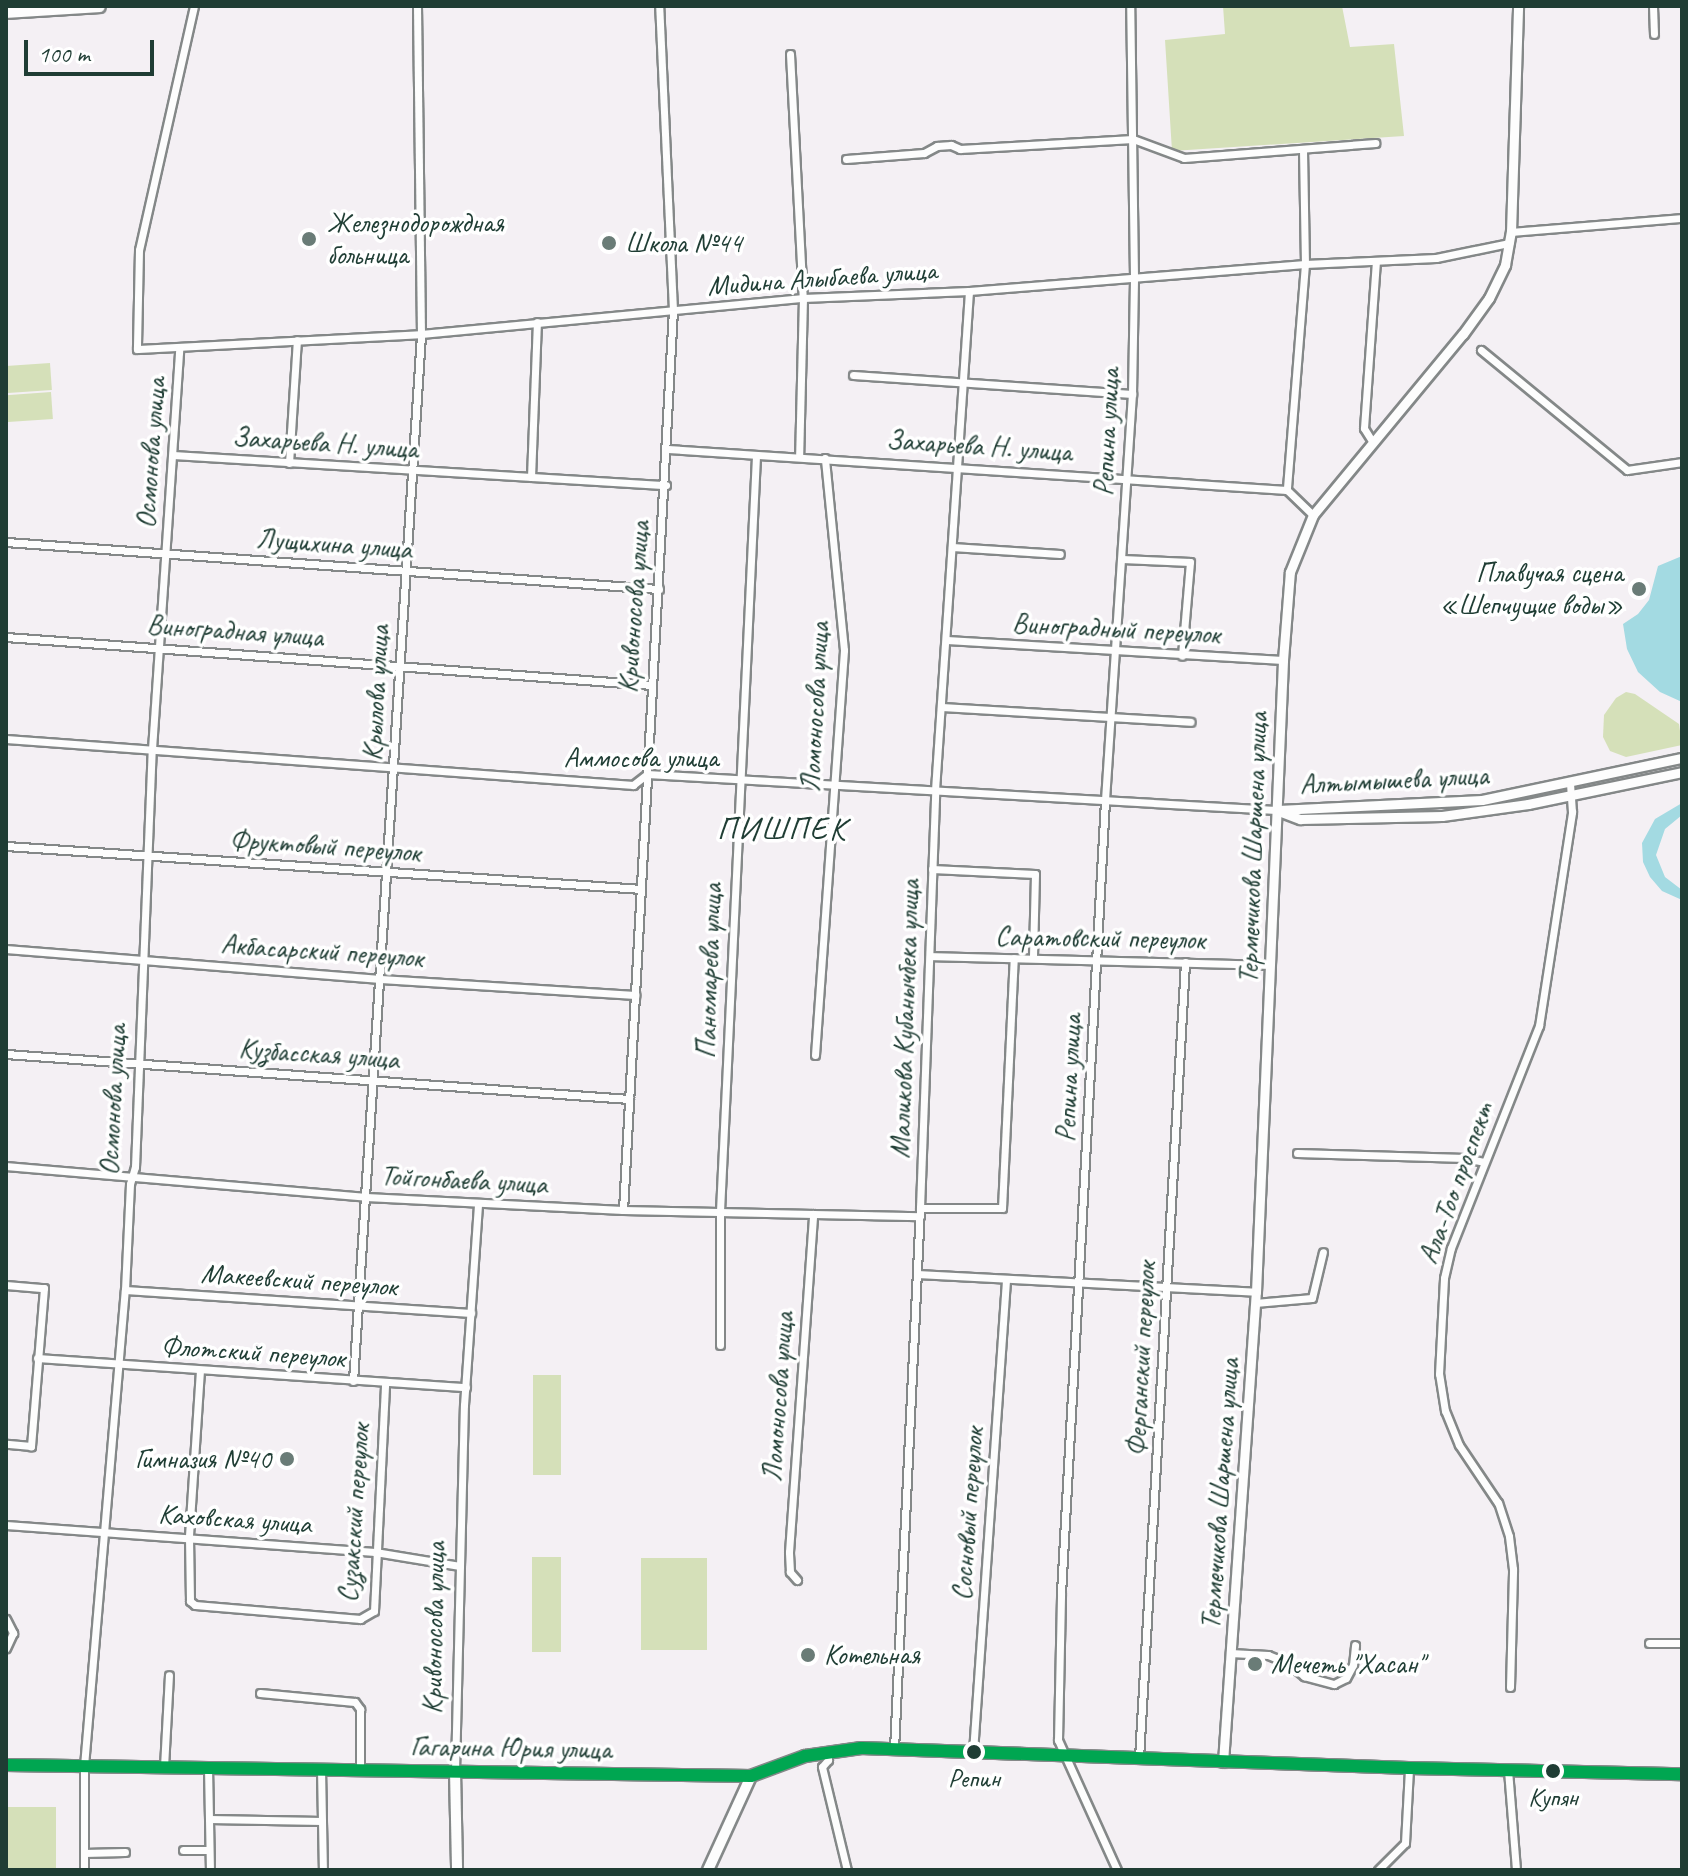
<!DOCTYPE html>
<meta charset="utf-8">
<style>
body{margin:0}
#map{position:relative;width:1688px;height:1876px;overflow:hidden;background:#f4f0f4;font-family:Caveat,sans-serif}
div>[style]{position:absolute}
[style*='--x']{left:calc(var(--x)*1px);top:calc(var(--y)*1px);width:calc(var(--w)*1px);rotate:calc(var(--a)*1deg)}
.green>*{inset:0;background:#d5e0b9;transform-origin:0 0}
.water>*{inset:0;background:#a3dae2}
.roads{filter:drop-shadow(2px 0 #848888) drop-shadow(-2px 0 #848888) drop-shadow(0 2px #848888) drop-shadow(0 -2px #848888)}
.minor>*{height:7px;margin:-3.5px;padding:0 3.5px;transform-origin:3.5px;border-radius:3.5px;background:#fdfdfd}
.tertiary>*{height:9px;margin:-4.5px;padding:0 4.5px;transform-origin:4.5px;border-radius:4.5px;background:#fdfdfd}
.secondary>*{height:10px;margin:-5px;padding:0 5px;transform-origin:5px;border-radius:5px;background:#fdfdfd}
.primary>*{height:11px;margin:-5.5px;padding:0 5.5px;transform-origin:5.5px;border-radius:5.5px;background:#fdfdfd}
.bus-1>*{height:12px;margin:-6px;padding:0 6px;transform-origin:6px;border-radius:6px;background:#00a651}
.dots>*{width:22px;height:22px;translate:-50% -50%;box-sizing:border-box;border:4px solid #fff;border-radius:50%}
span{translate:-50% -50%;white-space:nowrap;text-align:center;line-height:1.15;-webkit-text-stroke:7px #fff;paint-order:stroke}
.bus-label{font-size:26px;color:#1f3d34}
.poi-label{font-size:28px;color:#1f3d34}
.left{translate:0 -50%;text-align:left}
.right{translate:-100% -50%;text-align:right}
.street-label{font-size:28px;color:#1f3d34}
.quarter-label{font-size:32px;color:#1f3d34;letter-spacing:2px}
.frame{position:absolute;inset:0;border:8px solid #1f3d34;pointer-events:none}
.scale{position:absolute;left:24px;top:40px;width:130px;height:36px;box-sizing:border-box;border:4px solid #1f3d34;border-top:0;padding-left:10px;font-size:24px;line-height:28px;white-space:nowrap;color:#1f3d34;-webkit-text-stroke:6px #fff;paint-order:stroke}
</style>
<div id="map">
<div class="green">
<div style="clip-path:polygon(1223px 6px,1342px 6px,1350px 47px,1394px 44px,1404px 136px,1172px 151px,1165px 40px,1225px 34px)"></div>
<div style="left:50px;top:363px;width:27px;height:44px;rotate:86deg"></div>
<div style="left:51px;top:392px;width:27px;height:45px;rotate:86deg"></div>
<div style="clip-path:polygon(1626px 692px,1635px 694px,1679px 724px,1682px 745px,1626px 757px,1610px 751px,1603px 737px,1604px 715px,1616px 698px)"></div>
<div style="left:533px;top:1375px;width:28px;height:100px"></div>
<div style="left:532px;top:1557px;width:29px;height:95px"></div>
<div style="left:641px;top:1558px;width:66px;height:92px"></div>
<div style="left:6px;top:1807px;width:50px;height:63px"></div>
</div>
<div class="water">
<div style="clip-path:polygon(1682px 556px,1682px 702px,1660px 692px,1638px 672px,1627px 649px,1623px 624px,1638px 614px,1649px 600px,1658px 566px)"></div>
<div style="clip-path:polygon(1682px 803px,1682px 815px,1665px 829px,1656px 855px,1665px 877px,1682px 890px,1682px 900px,1662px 891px,1650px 877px,1643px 862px,1642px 843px,1655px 819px)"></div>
</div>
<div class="roads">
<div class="minor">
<div style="--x:194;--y:6;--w:250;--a:102.7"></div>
<div style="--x:139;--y:250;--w:99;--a:91.2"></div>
<div style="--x:137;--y:349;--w:284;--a:-3"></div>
<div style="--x:421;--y:334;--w:384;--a:-5.4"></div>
<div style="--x:803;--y:298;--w:166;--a:-2.4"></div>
<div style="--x:969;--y:291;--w:337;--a:-4.6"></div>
<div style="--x:1305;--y:264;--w:131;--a:-2.6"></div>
<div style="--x:1436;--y:258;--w:75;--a:-11.6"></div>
<div style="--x:1653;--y:6;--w:28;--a:88"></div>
<div style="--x:790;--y:54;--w:244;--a:87"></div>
<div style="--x:803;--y:298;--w:159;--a:91.4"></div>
<div style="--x:1303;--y:150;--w:114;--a:89"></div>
<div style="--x:1305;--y:264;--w:227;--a:94.6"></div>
<div style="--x:1287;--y:490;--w:36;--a:44"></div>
<div style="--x:846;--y:159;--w:78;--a:-4.4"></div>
<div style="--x:924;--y:153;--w:15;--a:-28"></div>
<div style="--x:937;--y:146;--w:14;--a:-4"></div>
<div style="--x:951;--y:145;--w:10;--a:24"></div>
<div style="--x:960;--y:149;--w:173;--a:-3.3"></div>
<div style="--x:1133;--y:139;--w:54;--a:20.4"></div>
<div style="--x:1184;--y:158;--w:192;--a:-4.5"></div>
<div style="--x:1511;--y:232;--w:172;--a:-4.7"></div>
<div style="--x:1481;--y:350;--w:189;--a:39.4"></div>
<div style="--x:1627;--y:470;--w:56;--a:-8.3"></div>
<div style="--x:853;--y:375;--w:280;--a:3.9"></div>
<div style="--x:1372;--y:441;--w:15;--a:-122"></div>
<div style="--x:1364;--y:428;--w:167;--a:-85.9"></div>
<div style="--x:668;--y:449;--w:620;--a:3.79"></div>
<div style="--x:173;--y:455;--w:494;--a:3.5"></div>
<div style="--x:289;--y:463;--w:123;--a:-86.3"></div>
<div style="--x:531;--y:477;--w:155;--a:-87.8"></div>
<div style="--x:6;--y:542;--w:655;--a:4.12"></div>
<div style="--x:952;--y:547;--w:108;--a:3.7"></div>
<div style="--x:1122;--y:559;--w:68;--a:2.5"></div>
<div style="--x:1190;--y:562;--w:94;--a:94.9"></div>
<div style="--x:6;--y:637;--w:648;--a:4.25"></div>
<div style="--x:946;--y:640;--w:338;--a:3.4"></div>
<div style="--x:941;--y:707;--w:250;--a:3.4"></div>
<div style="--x:6;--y:739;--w:629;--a:4.2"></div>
<div style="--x:633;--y:785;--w:18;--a:-38"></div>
<div style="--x:647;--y:774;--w:630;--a:3.28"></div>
<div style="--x:6;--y:846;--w:636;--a:3.87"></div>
<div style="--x:932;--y:869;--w:103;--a:2.8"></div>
<div style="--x:1035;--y:874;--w:83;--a:91.4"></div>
<div style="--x:6;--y:949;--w:375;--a:4.6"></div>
<div style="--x:380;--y:979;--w:256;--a:3.6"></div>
<div style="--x:930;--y:956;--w:340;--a:1.5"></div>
<div style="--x:6;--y:1054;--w:625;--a:4.13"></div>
<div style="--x:815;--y:1055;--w:406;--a:-85.9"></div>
<div style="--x:844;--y:650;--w:193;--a:-95.7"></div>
<div style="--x:1297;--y:1153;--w:168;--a:1.7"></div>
<div style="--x:1465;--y:1158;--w:19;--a:12"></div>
<div style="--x:6;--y:1166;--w:361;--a:4.9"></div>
<div style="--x:366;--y:1197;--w:257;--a:2.9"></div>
<div style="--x:623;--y:1210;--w:297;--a:1.2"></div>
<div style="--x:920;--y:1208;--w:82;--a:0"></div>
<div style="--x:1002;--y:1208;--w:250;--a:-87.3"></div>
<div style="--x:623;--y:1210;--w:901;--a:-86.82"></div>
<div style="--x:673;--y:310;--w:304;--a:-92.6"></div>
<div style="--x:917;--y:1274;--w:339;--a:3"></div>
<div style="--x:6;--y:1285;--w:38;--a:5"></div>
<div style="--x:44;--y:1288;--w:159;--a:94.7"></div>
<div style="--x:31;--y:1446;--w:25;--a:-175"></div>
<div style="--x:125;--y:1290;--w:347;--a:3.8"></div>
<div style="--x:1255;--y:1303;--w:57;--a:-5"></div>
<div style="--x:1312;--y:1298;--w:47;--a:-76.6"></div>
<div style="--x:720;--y:1345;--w:134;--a:-90"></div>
<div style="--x:720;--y:1211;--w:756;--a:-87.27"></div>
<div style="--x:37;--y:1358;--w:430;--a:3.9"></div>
<div style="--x:200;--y:1370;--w:167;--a:93.8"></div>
<div style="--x:189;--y:1537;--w:64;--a:89.1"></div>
<div style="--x:190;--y:1601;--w:6;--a:39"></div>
<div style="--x:195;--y:1605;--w:166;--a:4.8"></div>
<div style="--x:360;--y:1619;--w:16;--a:-30"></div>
<div style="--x:374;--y:1611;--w:229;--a:-87.2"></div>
<div style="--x:353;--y:1381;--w:1049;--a:-86.28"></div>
<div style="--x:421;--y:334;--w:328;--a:-90.7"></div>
<div style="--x:6;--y:1525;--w:370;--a:4.2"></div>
<div style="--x:375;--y:1552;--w:86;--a:9.4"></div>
<div style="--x:797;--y:1580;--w:11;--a:-131"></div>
<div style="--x:790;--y:1572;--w:20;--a:-93"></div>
<div style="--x:789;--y:1552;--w:339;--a:-85.9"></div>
<div style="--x:6;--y:1619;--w:16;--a:63"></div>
<div style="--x:13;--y:1633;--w:17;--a:115"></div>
<div style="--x:1649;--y:1643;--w:33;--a:0"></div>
<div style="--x:1230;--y:1653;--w:38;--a:3"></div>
<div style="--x:1268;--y:1655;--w:22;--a:22"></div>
<div style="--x:1288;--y:1663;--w:21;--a:39"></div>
<div style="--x:1304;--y:1676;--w:31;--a:15"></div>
<div style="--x:1334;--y:1684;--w:13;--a:-27"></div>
<div style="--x:1346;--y:1678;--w:15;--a:-62"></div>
<div style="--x:1353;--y:1665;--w:20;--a:-84"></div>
<div style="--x:1510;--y:1687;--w:118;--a:-88.5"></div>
<div style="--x:1513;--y:1569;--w:33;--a:-97"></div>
<div style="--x:1509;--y:1536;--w:35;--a:-108"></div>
<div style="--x:1498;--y:1503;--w:70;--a:-123.9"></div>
<div style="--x:1459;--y:1445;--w:37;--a:-112"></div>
<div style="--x:1445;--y:1411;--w:37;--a:-99"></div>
<div style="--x:1439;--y:1374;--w:96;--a:-87"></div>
<div style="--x:1444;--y:1278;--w:31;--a:-77"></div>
<div style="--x:1451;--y:1248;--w:239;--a:-68.4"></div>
<div style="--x:1539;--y:1026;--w:217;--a:-81.2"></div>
<div style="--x:1572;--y:812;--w:30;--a:-94"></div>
<div style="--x:260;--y:1693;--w:95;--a:5.4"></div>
<div style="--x:355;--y:1702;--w:9;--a:54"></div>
<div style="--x:360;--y:1709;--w:61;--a:90"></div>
<div style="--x:894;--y:1749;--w:542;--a:-87.25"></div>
<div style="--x:920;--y:1208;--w:418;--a:-87.9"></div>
<div style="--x:935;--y:790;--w:500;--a:-86.1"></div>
<div style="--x:828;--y:1751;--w:9;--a:90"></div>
<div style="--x:828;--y:1760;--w:9;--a:131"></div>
<div style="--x:822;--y:1767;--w:106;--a:76.4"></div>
<div style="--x:973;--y:1752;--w:473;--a:-86"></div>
<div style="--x:1139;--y:1758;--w:797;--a:-86.69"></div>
<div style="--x:164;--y:1767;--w:92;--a:-86.9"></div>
<div style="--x:208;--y:1767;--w:103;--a:88.9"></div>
<div style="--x:321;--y:1769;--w:101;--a:88.9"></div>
<div style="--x:1508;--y:1770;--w:100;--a:85.4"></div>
<div style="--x:455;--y:1771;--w:366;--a:-88.6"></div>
<div style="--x:464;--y:1405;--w:202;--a:-86"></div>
<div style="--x:209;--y:1819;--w:113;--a:1"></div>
<div style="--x:183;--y:1850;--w:26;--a:0"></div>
<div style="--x:84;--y:1853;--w:41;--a:-1.4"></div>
<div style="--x:84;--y:1870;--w:104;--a:-90"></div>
<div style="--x:84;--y:1766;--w:478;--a:-85.1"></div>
<div style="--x:125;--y:1290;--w:106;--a:-87.3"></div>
<div style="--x:130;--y:1184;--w:18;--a:-74"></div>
<div style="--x:135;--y:1167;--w:418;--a:-87.7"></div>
<div style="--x:152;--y:749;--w:401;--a:-86.1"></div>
<div style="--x:1117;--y:1870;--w:143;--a:-114.4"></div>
<div style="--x:1058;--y:1740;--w:147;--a:-88.8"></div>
<div style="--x:1061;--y:1593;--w:794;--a:-86.82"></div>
<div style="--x:1105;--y:800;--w:407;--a:-86.2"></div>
<div style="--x:1132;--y:394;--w:117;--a:-89"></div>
<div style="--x:1134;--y:277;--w:271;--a:-90.8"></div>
<div style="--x:1378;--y:1870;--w:38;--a:-45"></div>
<div style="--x:1405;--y:1843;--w:75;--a:-86.9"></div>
</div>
<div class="tertiary">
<div style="--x:1276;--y:810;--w:26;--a:21"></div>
<div style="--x:1300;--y:819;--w:142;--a:-1.2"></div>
<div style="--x:1442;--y:816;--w:87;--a:-7.9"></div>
<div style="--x:1528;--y:804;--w:157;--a:-11.7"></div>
<div style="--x:1278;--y:810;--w:204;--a:-2.8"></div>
<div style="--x:1482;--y:800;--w:204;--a:-11.9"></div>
<div style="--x:1223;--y:1762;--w:471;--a:-86"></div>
<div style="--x:1256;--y:1292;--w:633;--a:-87.55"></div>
<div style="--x:1283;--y:660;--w:88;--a:-85.5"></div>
<div style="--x:1290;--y:572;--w:61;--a:-68"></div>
<div style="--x:1313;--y:515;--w:235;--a:-50.4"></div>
<div style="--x:1463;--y:334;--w:44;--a:-54.2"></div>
<div style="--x:1489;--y:298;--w:37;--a:-64"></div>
<div style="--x:1505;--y:265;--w:34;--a:-80"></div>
<div style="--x:1511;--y:232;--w:226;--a:-88.2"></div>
</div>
<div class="secondary">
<div style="--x:6;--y:1765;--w:745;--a:0.85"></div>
<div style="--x:751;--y:1776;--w:58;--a:-20.3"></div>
<div style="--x:805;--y:1756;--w:57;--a:-8.1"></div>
<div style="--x:861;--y:1748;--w:548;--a:2.09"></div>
<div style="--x:1409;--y:1768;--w:273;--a:1.3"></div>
<div style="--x:455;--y:1771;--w:99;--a:88.8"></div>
<div style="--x:708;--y:1870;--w:103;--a:-65.4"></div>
</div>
<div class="primary">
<div style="--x:6;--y:12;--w:93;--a:-3.7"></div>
</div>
</div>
<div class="bus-1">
<div style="--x:6;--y:1765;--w:745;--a:0.85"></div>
<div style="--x:751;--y:1776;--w:58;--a:-20.3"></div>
<div style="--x:805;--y:1756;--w:57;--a:-8.1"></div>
<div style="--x:861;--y:1748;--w:548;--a:2.09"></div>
<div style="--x:1409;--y:1768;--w:273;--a:1.3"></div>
</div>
<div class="dots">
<div style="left:309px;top:239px;background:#6a7c77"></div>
<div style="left:609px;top:243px;background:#6a7c77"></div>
<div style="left:1639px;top:589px;background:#6a7c77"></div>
<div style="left:287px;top:1459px;background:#6a7c77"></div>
<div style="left:808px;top:1655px;background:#6a7c77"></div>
<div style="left:1255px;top:1664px;background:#6a7c77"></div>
<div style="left:974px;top:1752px;background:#1f3d34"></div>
<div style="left:1553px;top:1771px;background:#1f3d34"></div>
</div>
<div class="bus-label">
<span style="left:974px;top:1779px">Репин</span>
<span style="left:1553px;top:1798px">Купян</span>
</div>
<div class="poi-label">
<span class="left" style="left:327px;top:239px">Железнодорождная<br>больница</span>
<span class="left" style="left:625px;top:243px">Школа №44</span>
<span class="right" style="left:1623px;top:589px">Плавучая сцена<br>«Шепчущие воды»</span>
<span class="right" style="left:271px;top:1459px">Гимназия №40</span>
<span class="left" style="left:824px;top:1655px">Котельная</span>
<span class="left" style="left:1271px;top:1664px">Мечеть "Хасан"</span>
</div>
<div class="street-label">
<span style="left:822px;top:278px;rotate:-4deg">Мидина Алыбаева улица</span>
<span style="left:1107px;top:432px;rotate:-87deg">Репина улица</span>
<span style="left:325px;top:443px;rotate:4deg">Захарьева Н. улица</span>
<span style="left:979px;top:446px;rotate:4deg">Захарьева Н. улица</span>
<span style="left:151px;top:453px;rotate:-86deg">Осмонова улица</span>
<span style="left:334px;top:544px;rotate:4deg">Лущихина улица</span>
<span style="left:634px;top:607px;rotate:-86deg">Кривоносова улица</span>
<span style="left:1116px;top:629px;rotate:3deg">Виноградный переулок</span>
<span style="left:235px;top:631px;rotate:4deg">Виноградная улица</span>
<span style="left:376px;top:693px;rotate:-87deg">Крылова улица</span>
<span style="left:815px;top:707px;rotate:-87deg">Ломоносова улица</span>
<span style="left:641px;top:758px">Аммосова улица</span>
<span style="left:1394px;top:780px;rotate:-3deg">Алтымышева улица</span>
<span style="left:325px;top:846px;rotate:4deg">Фруктовый переулок</span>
<span style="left:1253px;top:848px;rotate:-88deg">Термечикова Шаршена улица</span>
<span style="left:1100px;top:938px;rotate:1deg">Саратовский переулок</span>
<span style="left:322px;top:951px;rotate:4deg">Акбасарский переулок</span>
<span style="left:709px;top:971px;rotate:-88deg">Паномарева улица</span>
<span style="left:905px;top:1019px;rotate:-88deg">Маликова Кубанычбека улица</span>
<span style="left:319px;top:1054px;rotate:4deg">Кузбасская улица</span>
<span style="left:1069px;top:1078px;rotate:-87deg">Репина улица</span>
<span style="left:113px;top:1100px;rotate:-87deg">Осмонова улица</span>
<span style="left:464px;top:1180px;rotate:3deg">Тойгонбаева улица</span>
<span style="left:1456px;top:1183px;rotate:-70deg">Ала-Тоо проспект</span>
<span style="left:299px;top:1280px;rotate:4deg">Макеевский переулок</span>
<span style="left:253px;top:1352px;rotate:4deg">Флотский переулок</span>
<span style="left:1141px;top:1359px;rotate:-87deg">Ферганский переулок</span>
<span style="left:778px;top:1397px;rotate:-86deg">Ломоносова улица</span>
<span style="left:1220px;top:1494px;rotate:-86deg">Термечикова Шаршена улица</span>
<span style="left:354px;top:1513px;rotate:-86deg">Сузакский переулок</span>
<span style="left:968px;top:1514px;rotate:-86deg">Сосновый переулок</span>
<span style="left:235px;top:1519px;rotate:4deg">Каховская улица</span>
<span style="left:434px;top:1628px;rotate:-89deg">Кривоносова улица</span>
<span style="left:511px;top:1748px;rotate:1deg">Гагарина Юрия улица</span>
</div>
<div class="quarter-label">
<span style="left:782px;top:829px">ПИШПЕК</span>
</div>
<div class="frame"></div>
<div class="scale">100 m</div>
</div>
